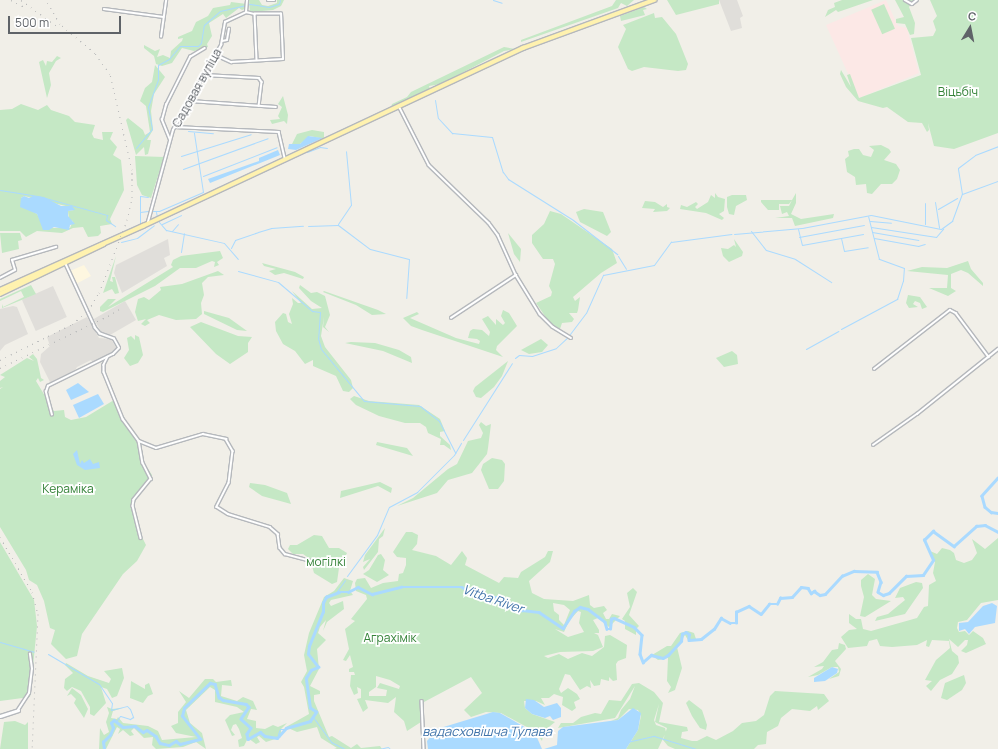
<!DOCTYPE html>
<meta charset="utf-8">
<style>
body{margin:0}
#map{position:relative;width:998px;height:749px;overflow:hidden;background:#f1efe8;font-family:Manrope,sans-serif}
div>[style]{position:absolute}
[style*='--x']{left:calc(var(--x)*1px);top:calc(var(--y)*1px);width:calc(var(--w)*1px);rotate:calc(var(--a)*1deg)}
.commercial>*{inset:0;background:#fef7e0}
.industrial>*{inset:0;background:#e0deda;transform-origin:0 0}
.medical>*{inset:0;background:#fce8e6}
.green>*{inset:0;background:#c5e8c5;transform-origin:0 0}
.water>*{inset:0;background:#aadaff}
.stream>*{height:1px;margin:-0.5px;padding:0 0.5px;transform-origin:0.5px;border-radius:0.5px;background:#aadaff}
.river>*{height:2.5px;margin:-1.25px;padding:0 1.25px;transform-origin:1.25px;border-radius:1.25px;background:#aadaff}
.roads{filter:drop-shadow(1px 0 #b5b8bc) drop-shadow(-1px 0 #b5b8bc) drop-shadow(0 1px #b5b8bc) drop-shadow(0 -1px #b5b8bc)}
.street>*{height:1.5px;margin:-0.75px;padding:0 0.75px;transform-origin:0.75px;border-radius:0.75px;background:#fff}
.secondary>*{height:3px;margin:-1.5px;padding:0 1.5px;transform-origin:1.5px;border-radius:1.5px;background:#fff}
.primary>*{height:3.5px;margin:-1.75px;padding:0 1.75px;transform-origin:1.75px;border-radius:1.75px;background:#fff2af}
.rail>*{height:1px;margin-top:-0.5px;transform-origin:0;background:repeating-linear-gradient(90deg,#b6b7b8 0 1px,transparent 0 6px)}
span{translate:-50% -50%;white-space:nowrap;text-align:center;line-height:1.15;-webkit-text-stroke:3.5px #fff;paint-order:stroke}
.street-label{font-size:12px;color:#5f6368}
.park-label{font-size:12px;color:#348238}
.water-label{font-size:13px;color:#4174aa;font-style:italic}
.north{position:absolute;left:950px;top:8px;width:40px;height:40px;-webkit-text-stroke:3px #fff;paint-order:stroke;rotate:10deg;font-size:11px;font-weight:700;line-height:16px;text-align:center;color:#5f6368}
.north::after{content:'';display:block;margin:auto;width:14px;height:18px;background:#5f6368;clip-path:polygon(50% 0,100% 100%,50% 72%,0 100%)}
.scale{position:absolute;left:8px;top:16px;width:113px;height:18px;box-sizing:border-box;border:2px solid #5f6368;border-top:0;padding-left:5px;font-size:12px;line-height:14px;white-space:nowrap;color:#5f6368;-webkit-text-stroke:3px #fff;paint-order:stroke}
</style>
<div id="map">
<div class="commercial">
<div style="clip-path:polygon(84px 265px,91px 276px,76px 284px,70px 271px)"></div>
</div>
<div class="industrial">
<div style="clip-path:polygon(719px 0,737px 0,743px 16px,740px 18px,742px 28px,731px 31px)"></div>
<div style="clip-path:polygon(168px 239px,170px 255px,164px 258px,167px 266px,122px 293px,114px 273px,116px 265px)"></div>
<div style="left:53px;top:286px;width:34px;height:34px;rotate:66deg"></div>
<div style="left:125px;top:301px;width:22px;height:36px;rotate:60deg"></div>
<div style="clip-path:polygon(13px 306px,17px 307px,28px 334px,5px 345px,0 351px,0 309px)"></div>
<div style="clip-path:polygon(87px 317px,99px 338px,111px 339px,117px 349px,93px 363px,91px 360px,77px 367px,74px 372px,51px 384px,40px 362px,41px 354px,50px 346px,47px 337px)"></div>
</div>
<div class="medical">
<div style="clip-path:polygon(886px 0,898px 26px,907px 28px,919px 73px,859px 98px,826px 25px)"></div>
</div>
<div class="green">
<div style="clip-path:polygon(249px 0,259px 0,262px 5px,268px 6px,277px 3px,277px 0,284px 0,281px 6px,273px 10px,250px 12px)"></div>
<div style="clip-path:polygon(616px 0,634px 0,627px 6px,621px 3px,618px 8px,521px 42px,521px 40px,612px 6px)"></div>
<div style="clip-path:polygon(667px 0,719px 0,719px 4px,676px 15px)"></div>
<div style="clip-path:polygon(842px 0,873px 0,838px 12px,836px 10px,825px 17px,828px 10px,835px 7px,834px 3px)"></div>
<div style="clip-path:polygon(895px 0,914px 0,909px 7px,915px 23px,914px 34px,910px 35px,905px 24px,896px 23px,896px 19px,904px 17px)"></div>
<div style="clip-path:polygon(930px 0,998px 0,998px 133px,954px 149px,934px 146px,928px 123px,929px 130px,927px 132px,922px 123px,908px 122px,887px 107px,883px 108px,858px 101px,846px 87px,840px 74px,841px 70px,851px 87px,847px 75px,850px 74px,859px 98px,921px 75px,911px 38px,933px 36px,936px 30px,933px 21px,937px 16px)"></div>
<div style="clip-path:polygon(231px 2px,247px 4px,247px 8px,242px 10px,239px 8px,226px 18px,223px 14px,209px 23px,212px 36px,207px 44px,208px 47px,194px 51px,182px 48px,172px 63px,162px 66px,156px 64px,154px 56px,144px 48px,144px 45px,155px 51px,160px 49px,157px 57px,163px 55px,170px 58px,171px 51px,182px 41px,183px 38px,178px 39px,178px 37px,192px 31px,196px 22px,208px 16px,213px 8px,230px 5px)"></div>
<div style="left:884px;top:4px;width:27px;height:14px;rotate:66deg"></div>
<div style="clip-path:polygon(644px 7px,647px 9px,643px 10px,645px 15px,621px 21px,620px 16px)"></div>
<div style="clip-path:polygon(654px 13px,655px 18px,662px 17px,676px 34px,688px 64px,686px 70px,678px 71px,644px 67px,632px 71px,628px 69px,618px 47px,626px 29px,623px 25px)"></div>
<div style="clip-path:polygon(504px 47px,515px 49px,504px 51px,441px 84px,429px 86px,430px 89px,391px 107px,392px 104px,407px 97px,411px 92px)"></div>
<div style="clip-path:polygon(57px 56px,61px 58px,56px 61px,49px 73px,51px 85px,47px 98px,39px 62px,43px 60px,46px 66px,47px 61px,52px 62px)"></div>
<div style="clip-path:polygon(155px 65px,165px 77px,154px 94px,151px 111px,153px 130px,147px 140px,151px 140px,150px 146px,148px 154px,145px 155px,144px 147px,136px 155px,126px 120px,128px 118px,143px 130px,145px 135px,150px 132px,146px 106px,140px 101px,145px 88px,152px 82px)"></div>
<div style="clip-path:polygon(283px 96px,288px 115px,287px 124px,284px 121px,272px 124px,270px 120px,280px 119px,278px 116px,282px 107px,278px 104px)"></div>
<div style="clip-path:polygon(evenodd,21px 104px,38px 110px,47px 105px,51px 110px,69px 116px,75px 122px,95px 125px,92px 134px,94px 138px,103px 140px,102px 132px,113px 132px,110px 139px,117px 147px,113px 155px,121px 160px,124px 190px,110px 219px,112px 224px,100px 226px,101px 233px,98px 236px,88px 237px,83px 227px,73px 228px,62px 233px,37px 231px,26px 237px,20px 231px,0 231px,0 110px,12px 109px,21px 104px,24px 196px,70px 207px,74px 210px,68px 211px,69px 220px,73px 221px,70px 228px,52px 228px,42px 223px,37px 214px,28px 209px,21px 198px,24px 196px)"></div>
<div style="clip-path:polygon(312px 130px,324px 132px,324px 139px,310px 136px,300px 144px,292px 144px,297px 134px)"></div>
<div style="clip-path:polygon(869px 146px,881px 145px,889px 149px,891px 152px,884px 160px,896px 164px,900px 170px,897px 179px,892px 184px,881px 184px,872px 194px,867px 193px,866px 184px,856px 185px,855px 177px,847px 172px,845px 159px,849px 156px,848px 151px,854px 149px,859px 149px,863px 155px,871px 157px,874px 150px)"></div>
<div style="clip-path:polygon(135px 156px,164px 157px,151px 198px,142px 195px,137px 185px)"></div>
<div style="clip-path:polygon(715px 193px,718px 197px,725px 199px,724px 211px,719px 214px,724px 218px,722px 220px,706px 213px,680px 209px,681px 205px,687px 207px,696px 202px,698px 204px,695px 207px,697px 209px,708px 202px,711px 195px,715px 198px)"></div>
<div style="clip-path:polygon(796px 193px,796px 203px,791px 214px,801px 219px,834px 214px,833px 218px,795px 226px,792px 218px,775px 218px,789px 216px,787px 212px,782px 214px,780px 206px,789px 206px,792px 200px,789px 204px,779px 204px,779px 210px,768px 210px,761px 202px,761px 200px,792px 200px)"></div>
<div style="clip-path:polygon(732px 195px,746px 195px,747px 200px,736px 206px,734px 215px,729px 214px,727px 207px,727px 197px)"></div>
<div style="clip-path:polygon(645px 201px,655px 202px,663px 207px,667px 204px,667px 207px,670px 208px,667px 211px,653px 212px,655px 209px,642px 208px)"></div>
<div style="clip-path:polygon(584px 209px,603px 212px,611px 232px,607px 236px,580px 222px,576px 212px)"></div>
<div style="clip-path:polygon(550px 211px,561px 214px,612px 249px,617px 263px,601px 273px,573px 297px,575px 301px,580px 297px,578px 310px,577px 313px,569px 313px,574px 319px,572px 322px,562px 323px,560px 329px,549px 322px,536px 303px,551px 296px,552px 292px,549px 286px,555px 264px,553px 259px,543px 259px,532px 243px,532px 235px,544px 224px)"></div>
<div style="clip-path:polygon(0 233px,20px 233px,22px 240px,18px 241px,19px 249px,2px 253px)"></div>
<div style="clip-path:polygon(508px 233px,521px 249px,520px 262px,514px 254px)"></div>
<div style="clip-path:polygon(734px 239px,743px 252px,742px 256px,729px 262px,723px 256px,721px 248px,728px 249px,734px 245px,736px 247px)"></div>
<div style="clip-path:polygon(220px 251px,223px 258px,217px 262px,219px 265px,214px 267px,215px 262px,212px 261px,196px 268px,180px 268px,155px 286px,103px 312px,100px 311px,100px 307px,108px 299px,116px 299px,108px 307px,173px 267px,171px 265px,173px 260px,181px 256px)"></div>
<div style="clip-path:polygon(116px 256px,110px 281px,113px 282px,112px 277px,115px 277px,119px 293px,115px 294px,112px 289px,103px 293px)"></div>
<div style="clip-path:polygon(968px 261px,971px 269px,983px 283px,983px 286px,968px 273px,961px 270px,951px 274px,951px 288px,956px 291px,948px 296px,929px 288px,947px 288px,948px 275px,907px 271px,922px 267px,947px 268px)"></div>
<div style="clip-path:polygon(262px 263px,295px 272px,304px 277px,303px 279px,284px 273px,275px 275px,269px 271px,276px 269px,264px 266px)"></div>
<div style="clip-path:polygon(218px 271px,224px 275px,208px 277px,202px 283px,204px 295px,201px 303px,202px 314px,196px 319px,176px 320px,159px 315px,147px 320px,150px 323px,145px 326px,141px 324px,146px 319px,138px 321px,135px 312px,138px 299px,144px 297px,149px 300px,161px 290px,160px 287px,182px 284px)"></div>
<div style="clip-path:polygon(31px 285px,36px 294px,2px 308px,2px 304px,3px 307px,24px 297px,21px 291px,0 301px,0 299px)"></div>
<div style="clip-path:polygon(300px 285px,311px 293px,317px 292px,325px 296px,330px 315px,325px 327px,329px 332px,323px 327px,324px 317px,321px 336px,325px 347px,351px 380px,353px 388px,349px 392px,343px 391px,336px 376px,313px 366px,313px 360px,305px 364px,295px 351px,283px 344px,276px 331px,275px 322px,283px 313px,286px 314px,288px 322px,292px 324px,289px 314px,293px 304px,292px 298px,298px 303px,301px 303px,292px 291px,312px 309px,322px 308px,311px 301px,299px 288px)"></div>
<div style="clip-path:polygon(324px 291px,378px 310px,386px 314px,372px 315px,356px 305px,323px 292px)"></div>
<div style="clip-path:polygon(908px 295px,920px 297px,927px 307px,922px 309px,920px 303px,915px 301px,913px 304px,918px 307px,909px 308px,906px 303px)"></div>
<div style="clip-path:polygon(503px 310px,509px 313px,517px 326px,497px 346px,496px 350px,503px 357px,422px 330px,411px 326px,403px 318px,417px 312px,419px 314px,410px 318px,456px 338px,479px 344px,480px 341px,477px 339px,468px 338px,470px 331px,473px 329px,482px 330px,489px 336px,490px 332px,482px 319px,488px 316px,496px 325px,496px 319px,503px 325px,505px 323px,501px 316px)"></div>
<div style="clip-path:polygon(204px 311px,229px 318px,247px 331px,237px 330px,204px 314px)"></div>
<div style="clip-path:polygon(201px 322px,238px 336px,252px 337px,248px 343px,248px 352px,230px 364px,216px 354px,190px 327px)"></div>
<div style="clip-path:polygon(135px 335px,139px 337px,143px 355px,138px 363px,130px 366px,124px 358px,129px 350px,127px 338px,131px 336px,135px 340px)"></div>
<div style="clip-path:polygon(541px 339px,548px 345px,542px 352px,529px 354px,521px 350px)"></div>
<div style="clip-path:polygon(351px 342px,375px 343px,399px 350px,411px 357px,412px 363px,383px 351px,345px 343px)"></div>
<div style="clip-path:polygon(732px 351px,737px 355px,738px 364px,724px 367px,716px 358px)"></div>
<div style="clip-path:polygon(33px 354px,37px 359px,41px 378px,44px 380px,40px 382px,38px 378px,36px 381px,54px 411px,64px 410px,65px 417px,71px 420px,86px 417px,114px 400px,122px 420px,141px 443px,144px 463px,152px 475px,151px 481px,136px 499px,134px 507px,141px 535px,146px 545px,137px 561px,123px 574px,82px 634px,77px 656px,66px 659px,51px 644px,55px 630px,50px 628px,44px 601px,37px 585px,29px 580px,26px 570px,0 527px,0 389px,3px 387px,0 388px,0 381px,5px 377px,0 375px,27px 358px,34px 361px,29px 357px)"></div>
<div style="clip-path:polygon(508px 361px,502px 376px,494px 387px,481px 398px,476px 397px,473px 391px,475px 387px)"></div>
<div style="clip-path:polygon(354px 396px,369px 401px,419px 405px,440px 419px,445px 431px,440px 432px,440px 436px,450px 445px,451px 450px,444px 445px,440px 445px,441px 439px,428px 433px,426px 427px,420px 423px,405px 423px,379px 416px,356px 405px,350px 399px)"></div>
<div style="clip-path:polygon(481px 422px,486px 426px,491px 424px,488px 448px,487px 454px,472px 473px,448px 480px,437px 493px,397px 506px,413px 498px,448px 469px,457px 464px,468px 441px,481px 438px,483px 433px,479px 425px)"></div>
<div style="clip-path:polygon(377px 442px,407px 448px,413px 456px,376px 445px)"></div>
<div style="clip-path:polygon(492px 458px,502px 460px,505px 464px,504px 481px,498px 489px,489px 489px,481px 470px,483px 464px)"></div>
<div style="clip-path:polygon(380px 482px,392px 488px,391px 493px,378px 486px,340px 498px,341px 491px)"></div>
<div style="clip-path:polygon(250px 483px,265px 485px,287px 493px,291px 504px,262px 496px,249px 487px)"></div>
<div style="clip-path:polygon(385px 528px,383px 536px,379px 539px,378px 552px,364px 570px,363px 567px,370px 559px,363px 562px,365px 555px)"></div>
<div style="clip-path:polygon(evenodd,406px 532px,412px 532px,418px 535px,417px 544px,412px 550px,436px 556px,451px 565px,462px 551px,467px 558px,465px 565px,499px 583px,504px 577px,518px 578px,521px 572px,545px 557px,548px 551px,553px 551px,550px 562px,529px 581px,532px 593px,544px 599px,573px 601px,589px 595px,590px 605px,594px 608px,604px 606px,607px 610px,603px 613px,606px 619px,609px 619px,612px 614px,620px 616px,609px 627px,598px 618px,593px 620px,599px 630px,599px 633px,594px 633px,598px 635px,603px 647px,593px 651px,560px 652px,544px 656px,548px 658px,559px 654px,568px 659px,582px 653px,592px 656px,604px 647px,605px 636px,610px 635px,627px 645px,626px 658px,618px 661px,616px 664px,617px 680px,613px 681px,609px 677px,609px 681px,601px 679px,600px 685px,594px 686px,590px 680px,591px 688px,587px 686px,580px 690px,570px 675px,565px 674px,559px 689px,561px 693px,568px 688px,577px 694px,580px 699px,574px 702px,576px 708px,572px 711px,562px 705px,563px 697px,554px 694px,549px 698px,541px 698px,545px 705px,536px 701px,524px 701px,525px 708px,532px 714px,555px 722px,544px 731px,542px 741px,536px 732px,501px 713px,486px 712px,471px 717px,464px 710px,482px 693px,471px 677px,424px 702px,421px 722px,407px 731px,404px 721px,394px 712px,396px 697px,388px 703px,365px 700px,368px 708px,363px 712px,357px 699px,361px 698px,361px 689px,357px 687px,358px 693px,354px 695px,350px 686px,351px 675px,355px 675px,354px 672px,349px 672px,349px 669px,353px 667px,350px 655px,346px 661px,343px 660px,349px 649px,345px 629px,355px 621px,351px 619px,367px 599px,366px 595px,356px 591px,355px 583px,357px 579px,365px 578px,371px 588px,383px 583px,398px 581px,399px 574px,403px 573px,406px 565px,406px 558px,397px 557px,393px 552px,406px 532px,553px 603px,564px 605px,570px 610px,564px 625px,559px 620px,559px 615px,554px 611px,553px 603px,406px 532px,578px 611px,581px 612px,579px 623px,584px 632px,568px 637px,555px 629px,564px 632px,569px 621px,578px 611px,406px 532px,376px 676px,390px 680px,400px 686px,399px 689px,380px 683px,377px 688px,387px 690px,386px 696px,369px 696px,369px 692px,376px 687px,376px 676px)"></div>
<div style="clip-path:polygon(314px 535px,322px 536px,329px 548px,339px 548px,347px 553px,339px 568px,337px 582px,332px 584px,314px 573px,310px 559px,303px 554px,293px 554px,288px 549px,290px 545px,297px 545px)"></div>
<div style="clip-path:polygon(998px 538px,998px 600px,981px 603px,967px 620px,958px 622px,957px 628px,959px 632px,965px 631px,969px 635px,973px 631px,983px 638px,986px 644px,966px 653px,961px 651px,967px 645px,968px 640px,965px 640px,958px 647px,949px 639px,952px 651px,958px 656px,959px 663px,952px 674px,940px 680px,931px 691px,926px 686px,932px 681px,925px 680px,936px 660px,950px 648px,949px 641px,932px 640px,929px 647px,926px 646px,927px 640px,917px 645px,892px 647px,880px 646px,877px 639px,869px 641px,867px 646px,848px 648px,841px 637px,849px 630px,857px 629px,849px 623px,849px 614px,856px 619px,861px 619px,863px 629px,871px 631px,917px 618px,924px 607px,928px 606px,929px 585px,936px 581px,933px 573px,935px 562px,930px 551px,937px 554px,942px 548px,950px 550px,954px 553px,956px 560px,964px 563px,972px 560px,977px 553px,972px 539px,985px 549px)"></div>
<div style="clip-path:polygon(0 542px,34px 600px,37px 626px,30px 697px,0 701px)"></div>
<div style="clip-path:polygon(381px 554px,385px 560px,383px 570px,389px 575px,377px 582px,363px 574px,369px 570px,378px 555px)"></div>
<div style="clip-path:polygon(868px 574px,875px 579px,872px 595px,876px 599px,891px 601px,865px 617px,860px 616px,864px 597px,861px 586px,861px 580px)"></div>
<div style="clip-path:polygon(344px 578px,353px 581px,350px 591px,353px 595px,331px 600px,329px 603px,331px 606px,343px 601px,344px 609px,327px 622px,323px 631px,326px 620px,320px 627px,318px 633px,326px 640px,317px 649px,319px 669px,310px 686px,320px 691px,320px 694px,314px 695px,314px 701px,329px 737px,332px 736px,351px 748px,357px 744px,361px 748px,380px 746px,382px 749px,334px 749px,337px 748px,321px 738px,317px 727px,297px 732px,286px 727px,309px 714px,304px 687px,301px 682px,307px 671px,304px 655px,309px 633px,324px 597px,334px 591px)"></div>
<div style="clip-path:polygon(916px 582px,922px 583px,923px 588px,905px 614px,875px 621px,877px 617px,888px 614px,905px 600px,903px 597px,895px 598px,900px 588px)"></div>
<div style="clip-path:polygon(633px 588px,637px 592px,629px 615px,639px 626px,636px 629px,636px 635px,625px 629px,625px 621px,622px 619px,630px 607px,627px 593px)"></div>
<div style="clip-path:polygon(688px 631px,694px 633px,696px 639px,688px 640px,685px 635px,677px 647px,682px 668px,675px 690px,668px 693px,671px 687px,667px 681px,668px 658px,658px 660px,652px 655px,667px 646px,671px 646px,680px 633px)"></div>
<div style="clip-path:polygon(839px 643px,845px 645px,846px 649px,835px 661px,841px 669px,839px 676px,829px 679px,839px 672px,838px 667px,832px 667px,818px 675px,808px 677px,822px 669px,824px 666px,814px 667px,823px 662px,832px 650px,838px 649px)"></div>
<div style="clip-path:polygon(66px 663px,88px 676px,109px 683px,111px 679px,104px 671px,122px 668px,124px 678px,117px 696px,112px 698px,107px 689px,101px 687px,106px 703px,94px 716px,90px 714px,90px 707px,81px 691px,72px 687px,67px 691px,64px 688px,65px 679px,73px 673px,65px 665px)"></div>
<div style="clip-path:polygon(964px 675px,966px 683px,962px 690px,947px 700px,941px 698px,945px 683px)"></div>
<div style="clip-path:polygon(205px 679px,213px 679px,216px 682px,231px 680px,232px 686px,222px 685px,221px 696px,237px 701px,243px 697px,253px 701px,257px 710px,251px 709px,247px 719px,256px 721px,256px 728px,265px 729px,273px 725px,278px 727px,287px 723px,281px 729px,281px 737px,266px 742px,259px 736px,257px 737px,260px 742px,256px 744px,248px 738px,244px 746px,239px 747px,238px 740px,242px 738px,239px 729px,236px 724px,233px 725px,231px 730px,235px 735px,232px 736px,225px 720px,230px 715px,244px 712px,237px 707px,215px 702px,215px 690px,210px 687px,186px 710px,190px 723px,202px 733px,206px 749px,196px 742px,183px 747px,156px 749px,152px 745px,153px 737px,144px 738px,134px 728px,131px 731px,134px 735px,130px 736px,123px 730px,118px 734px,120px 729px,117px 727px,106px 749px,99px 749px,100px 728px,104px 735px,109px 732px,106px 722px,109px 713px,107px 707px,112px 709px,123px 708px,113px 711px,111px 718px,117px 719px,118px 717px,123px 723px,148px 726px,158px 731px,162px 740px,196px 737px,176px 733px,171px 726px,178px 723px,178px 712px,186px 702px,179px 691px,189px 698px)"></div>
<div style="clip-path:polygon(131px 681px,145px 689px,145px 685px,149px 683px,153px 694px,148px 696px,143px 703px,130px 698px)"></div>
<div style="clip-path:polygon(639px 683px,654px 692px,663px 703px,659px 722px,687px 727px,688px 731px,682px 732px,681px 738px,692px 741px,697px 741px,707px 736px,716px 740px,733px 731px,742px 723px,756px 721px,764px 715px,770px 696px,775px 691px,824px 694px,829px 701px,818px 710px,817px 706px,810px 711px,792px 709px,781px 718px,778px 726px,767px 732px,766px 744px,758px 745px,754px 749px,675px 749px,668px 746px,663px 740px,667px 728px,655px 722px,659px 704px,657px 701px,659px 704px,654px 720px,656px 725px,665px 728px,666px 732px,658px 749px,626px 749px,638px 730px,641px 716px,638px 710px,629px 709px,618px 720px,611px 721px,618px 718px,621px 710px,630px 699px,635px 686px,615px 718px,558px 728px,561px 723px,573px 723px,581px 717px,595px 713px,601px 714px,609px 700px,621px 701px,632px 684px)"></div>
<div style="clip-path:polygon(72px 688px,81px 695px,88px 709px,84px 718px,74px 703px,76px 699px,71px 694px,67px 696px)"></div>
<div style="clip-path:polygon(689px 700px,702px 710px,707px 725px,706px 730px,700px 728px,692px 716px,686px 703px)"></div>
<div style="clip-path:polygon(15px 721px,25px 725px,28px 722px,28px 749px,0 749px,4px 722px)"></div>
</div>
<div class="water">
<div style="clip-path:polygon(308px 136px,323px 138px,296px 150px,288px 149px,289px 144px,300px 144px)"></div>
<div style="clip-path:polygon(278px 150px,280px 155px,210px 183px,208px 179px,259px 161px,259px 158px)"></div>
<div style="clip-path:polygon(24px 196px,29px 198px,33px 196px,44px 197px,61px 206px,72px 206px,75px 210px,68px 211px,68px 216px,75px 224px,70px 225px,69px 230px,54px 227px,49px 230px,43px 230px,37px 214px,20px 207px,21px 198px)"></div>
<div style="clip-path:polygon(78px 383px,89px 392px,71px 400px,66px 390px)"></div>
<div style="clip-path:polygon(98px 394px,104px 404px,79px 418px,73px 405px)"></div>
<div style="clip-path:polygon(77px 450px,80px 464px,82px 460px,84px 463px,90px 459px,93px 464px,99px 462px,100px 468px,85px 470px,77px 465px,73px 454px)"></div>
<div style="clip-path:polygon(992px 603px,997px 606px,995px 623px,975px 627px,969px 634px,965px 629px,959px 631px,959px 623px,968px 622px,983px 606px)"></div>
<div style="clip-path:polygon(832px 667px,838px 669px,837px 673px,825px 681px,814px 682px,814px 678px)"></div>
<div style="clip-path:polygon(526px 699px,534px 700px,544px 707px,557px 703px,561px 708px,561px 717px,553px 720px,550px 716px,545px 718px,532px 714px,525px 708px)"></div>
<div style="clip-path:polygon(633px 708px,641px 713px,638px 730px,626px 749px,544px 749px,557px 745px,558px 731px,563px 727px,618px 720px)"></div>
<div style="clip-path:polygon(493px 712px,500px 713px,535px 733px,542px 749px,428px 749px,427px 741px,437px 729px)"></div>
</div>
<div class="stream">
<div style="--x:493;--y:0;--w:9;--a:18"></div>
<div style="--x:435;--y:100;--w:18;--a:81"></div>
<div style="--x:438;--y:118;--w:21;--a:47"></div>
<div style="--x:452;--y:133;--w:40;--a:5.7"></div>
<div style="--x:492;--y:137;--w:37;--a:73"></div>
<div style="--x:503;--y:172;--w:9;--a:54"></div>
<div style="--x:508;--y:179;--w:77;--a:32.2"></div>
<div style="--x:573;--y:220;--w:56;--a:37.7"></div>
<div style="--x:188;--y:131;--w:25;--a:5"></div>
<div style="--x:136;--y:148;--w:25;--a:-50"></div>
<div style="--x:152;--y:129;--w:22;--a:-100"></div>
<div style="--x:148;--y:107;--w:30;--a:-70"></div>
<div style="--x:158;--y:79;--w:14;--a:-90"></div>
<div style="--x:158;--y:65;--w:13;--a:-29"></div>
<div style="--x:169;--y:59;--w:17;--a:-50"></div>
<div style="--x:180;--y:46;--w:18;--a:0"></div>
<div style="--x:198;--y:46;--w:4;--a:-45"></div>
<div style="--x:201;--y:43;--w:18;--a:-81"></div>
<div style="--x:204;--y:25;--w:21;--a:-41"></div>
<div style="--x:220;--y:11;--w:31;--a:-13"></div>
<div style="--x:250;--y:4;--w:19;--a:9"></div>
<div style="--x:269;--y:7;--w:10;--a:-17"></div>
<div style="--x:279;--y:4;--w:4;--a:-76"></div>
<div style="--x:307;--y:152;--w:14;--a:-21"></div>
<div style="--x:320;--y:147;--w:7;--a:8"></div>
<div style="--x:181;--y:156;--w:73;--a:-17.4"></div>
<div style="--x:183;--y:169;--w:90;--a:-20"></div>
<div style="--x:203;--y:176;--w:79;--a:-21.4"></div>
<div style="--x:0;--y:190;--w:38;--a:9"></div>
<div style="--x:38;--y:196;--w:72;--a:15.4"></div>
<div style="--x:107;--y:215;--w:5;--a:101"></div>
<div style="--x:106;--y:220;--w:11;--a:34"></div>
<div style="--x:962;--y:194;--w:26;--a:-99"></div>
<div style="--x:958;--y:168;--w:21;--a:-37"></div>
<div style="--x:975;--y:155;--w:25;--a:-21"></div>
<div style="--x:935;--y:202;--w:26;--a:81"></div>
<div style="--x:925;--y:203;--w:21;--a:90"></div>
<div style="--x:938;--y:209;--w:22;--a:-30"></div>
<div style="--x:140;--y:211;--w:15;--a:-90"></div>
<div style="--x:140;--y:196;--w:8;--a:7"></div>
<div style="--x:152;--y:211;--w:7;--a:0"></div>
<div style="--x:159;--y:211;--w:48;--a:-23.4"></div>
<div style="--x:203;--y:192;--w:60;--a:-98.7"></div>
<div style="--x:156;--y:212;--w:5;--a:79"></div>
<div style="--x:870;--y:221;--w:21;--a:5"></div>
<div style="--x:159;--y:222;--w:11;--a:49"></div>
<div style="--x:166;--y:230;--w:59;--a:12.6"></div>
<div style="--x:224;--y:243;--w:21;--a:49"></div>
<div style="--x:162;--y:224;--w:21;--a:-25"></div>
<div style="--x:338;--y:224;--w:23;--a:-56"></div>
<div style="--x:351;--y:205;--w:54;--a:-95.3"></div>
<div style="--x:308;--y:226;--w:30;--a:-2"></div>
<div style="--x:338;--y:225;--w:40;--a:37"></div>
<div style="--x:370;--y:249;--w:40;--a:14.4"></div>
<div style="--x:409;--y:259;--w:39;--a:94"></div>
<div style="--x:871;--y:227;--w:66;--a:8.7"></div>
<div style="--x:936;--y:237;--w:11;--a:-49"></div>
<div style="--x:798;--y:229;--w:16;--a:76"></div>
<div style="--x:802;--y:245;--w:62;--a:-10.2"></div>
<div style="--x:126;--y:230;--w:15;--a:-23"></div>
<div style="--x:140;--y:224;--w:12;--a:-90"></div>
<div style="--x:140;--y:212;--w:8;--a:-7"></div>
<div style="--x:172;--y:231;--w:9;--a:-49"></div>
<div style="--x:751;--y:231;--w:24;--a:52"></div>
<div style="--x:766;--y:250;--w:30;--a:17"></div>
<div style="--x:795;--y:259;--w:43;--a:32.6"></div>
<div style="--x:872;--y:232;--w:47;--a:9.9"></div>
<div style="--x:734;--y:234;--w:68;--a:-5"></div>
<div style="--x:802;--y:228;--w:70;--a:-10.7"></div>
<div style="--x:871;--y:215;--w:71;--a:11.3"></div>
<div style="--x:941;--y:229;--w:14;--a:-36"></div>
<div style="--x:952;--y:221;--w:29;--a:-70"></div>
<div style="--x:962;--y:194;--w:38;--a:-20"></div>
<div style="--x:799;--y:237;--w:66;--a:-10.5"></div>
<div style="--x:841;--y:238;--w:13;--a:77"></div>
<div style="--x:844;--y:251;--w:24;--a:-9"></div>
<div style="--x:874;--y:238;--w:45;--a:10.3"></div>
<div style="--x:918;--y:246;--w:7;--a:-16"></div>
<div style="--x:121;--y:242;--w:16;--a:-14"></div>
<div style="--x:137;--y:238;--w:21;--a:-37"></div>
<div style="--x:231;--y:248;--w:9;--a:-63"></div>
<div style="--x:235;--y:240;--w:24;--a:-19"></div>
<div style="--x:258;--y:232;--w:14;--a:-17"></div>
<div style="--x:271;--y:228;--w:32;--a:-4"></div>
<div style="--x:181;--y:252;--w:19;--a:-81"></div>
<div style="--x:618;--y:256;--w:15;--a:58"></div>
<div style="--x:238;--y:271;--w:41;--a:15.4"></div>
<div style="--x:278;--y:282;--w:45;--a:40.5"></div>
<div style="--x:312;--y:311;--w:8;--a:7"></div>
<div style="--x:320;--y:312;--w:26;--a:94"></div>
<div style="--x:318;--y:338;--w:11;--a:75"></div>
<div style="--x:321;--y:349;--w:67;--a:50.4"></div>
<div style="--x:364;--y:401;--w:56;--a:5.1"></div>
<div style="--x:420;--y:406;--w:24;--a:38"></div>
<div style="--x:439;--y:421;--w:36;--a:63"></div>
<div style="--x:841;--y:329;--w:64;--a:-28.2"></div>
<div style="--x:897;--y:299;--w:19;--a:-72"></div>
<div style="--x:903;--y:281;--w:13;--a:-86"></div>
<div style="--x:904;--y:268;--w:27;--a:-160"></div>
<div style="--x:879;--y:259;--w:44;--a:-104.3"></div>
<div style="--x:570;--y:334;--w:26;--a:-53"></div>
<div style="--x:586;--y:313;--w:42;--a:-65.9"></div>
<div style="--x:603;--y:275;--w:52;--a:-11.1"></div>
<div style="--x:654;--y:265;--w:29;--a:-54"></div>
<div style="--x:671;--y:242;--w:61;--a:-7.6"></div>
<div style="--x:806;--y:349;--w:37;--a:-29"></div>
<div style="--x:515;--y:358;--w:5;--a:-37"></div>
<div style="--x:519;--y:355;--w:13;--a:4"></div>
<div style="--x:532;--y:356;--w:25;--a:-18"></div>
<div style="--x:556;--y:348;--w:16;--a:-43"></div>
<div style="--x:463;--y:440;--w:91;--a:-57.5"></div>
<div style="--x:347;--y:576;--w:51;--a:-53.8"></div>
<div style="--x:377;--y:535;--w:30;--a:-67"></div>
<div style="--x:389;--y:507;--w:32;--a:-28"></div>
<div style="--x:417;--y:492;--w:52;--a:-45"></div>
<div style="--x:454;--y:455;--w:14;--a:-60"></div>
<div style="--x:335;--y:594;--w:17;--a:-54"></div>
<div style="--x:0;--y:642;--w:35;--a:16"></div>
<div style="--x:48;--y:654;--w:59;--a:30.5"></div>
<div style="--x:99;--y:684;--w:23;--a:56"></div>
<div style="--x:112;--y:703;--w:7;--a:98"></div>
<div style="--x:111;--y:710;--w:16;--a:-14"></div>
<div style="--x:127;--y:706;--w:4;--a:45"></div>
<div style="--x:130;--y:709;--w:9;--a:69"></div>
<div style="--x:133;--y:717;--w:4;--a:146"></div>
<div style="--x:130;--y:719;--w:10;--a:-163"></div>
<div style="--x:120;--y:716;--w:7;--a:124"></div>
<div style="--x:313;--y:717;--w:31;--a:54"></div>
<div style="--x:331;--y:742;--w:16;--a:27"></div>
<div style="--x:278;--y:734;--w:5;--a:-68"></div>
<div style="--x:280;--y:729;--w:4;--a:0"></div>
<div style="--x:627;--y:742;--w:28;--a:-13"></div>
<div style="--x:654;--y:736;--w:44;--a:17.2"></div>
<div style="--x:379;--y:749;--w:9;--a:-13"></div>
<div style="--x:388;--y:747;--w:3;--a:45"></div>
</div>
<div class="river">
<div style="--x:998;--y:478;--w:24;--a:132"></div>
<div style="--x:982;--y:496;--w:11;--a:75"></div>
<div style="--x:985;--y:507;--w:8;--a:40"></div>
<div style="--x:991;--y:512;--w:7;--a:8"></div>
<div style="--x:104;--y:749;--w:7;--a:-98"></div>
<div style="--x:103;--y:742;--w:10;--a:-45"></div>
<div style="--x:110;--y:735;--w:8;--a:-67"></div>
<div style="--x:113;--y:728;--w:5;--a:-112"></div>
<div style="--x:111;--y:723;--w:4;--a:-45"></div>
<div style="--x:114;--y:720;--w:11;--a:38"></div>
<div style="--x:123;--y:727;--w:12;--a:-5"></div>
<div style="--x:135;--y:726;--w:10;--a:37"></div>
<div style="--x:143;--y:732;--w:4;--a:-27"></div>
<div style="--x:147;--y:730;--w:11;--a:34"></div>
<div style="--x:156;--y:736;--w:8;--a:60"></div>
<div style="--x:160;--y:743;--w:9;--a:13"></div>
<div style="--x:169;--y:745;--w:8;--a:-30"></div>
<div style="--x:176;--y:741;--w:5;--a:37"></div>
<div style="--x:180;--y:744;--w:21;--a:-14"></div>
<div style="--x:200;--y:739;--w:29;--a:-128"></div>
<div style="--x:182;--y:716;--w:8;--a:-76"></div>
<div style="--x:184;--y:708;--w:36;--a:-44"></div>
<div style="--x:210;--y:683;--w:5;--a:11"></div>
<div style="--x:215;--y:684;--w:14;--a:73"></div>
<div style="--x:219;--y:697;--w:5;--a:37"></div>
<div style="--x:223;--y:700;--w:23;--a:10"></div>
<div style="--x:246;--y:704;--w:4;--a:45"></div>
<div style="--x:249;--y:707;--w:14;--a:124"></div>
<div style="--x:241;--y:719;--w:13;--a:42"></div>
<div style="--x:251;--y:728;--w:7;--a:124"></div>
<div style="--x:247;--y:734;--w:5;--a:79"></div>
<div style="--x:248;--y:739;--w:14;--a:-30"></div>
<div style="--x:260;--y:732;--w:6;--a:39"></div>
<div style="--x:265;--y:736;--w:12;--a:9"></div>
<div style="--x:277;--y:738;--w:13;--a:-48"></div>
<div style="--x:286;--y:728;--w:25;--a:-16"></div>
<div style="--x:310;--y:721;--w:11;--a:-56"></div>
<div style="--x:316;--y:712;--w:7;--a:-146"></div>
<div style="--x:310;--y:708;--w:30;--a:-98"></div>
<div style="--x:306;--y:678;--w:9;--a:-58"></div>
<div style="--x:311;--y:670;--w:8;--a:-23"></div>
<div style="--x:318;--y:667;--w:16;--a:-128"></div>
<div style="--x:308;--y:654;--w:8;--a:-83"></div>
<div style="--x:309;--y:646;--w:37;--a:-68"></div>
<div style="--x:323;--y:612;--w:9;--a:-90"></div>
<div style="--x:323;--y:603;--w:7;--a:-63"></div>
<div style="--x:326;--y:597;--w:14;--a:-21"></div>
<div style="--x:339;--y:592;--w:9;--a:0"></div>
<div style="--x:348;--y:592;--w:11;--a:-27"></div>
<div style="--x:358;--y:587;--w:16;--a:27"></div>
<div style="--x:372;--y:594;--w:30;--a:-14"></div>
<div style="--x:401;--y:587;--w:61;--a:0"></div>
<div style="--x:462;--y:587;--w:20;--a:30"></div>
<div style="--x:479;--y:597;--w:17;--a:0"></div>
<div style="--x:496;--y:597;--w:29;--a:27"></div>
<div style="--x:522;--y:610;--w:17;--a:7"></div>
<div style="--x:539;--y:612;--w:29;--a:34"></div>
<div style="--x:563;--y:628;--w:20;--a:-57"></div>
<div style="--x:574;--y:611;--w:7;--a:-34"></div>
<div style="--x:580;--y:607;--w:8;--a:14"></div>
<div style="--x:588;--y:609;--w:21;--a:37"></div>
<div style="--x:605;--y:622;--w:7;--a:74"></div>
<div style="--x:607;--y:629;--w:3;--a:0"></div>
<div style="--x:610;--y:629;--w:10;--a:-84"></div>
<div style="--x:611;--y:619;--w:3;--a:-18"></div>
<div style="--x:614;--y:618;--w:22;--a:24"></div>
<div style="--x:634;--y:627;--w:11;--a:45"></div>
<div style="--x:642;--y:635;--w:19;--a:96"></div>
<div style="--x:640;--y:654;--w:9;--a:69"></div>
<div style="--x:643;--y:662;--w:11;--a:-41"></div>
<div style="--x:651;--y:655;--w:12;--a:14"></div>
<div style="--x:663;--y:658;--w:6;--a:-31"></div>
<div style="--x:668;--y:655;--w:19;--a:-47"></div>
<div style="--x:681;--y:641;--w:7;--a:-82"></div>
<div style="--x:682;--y:634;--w:4;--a:-27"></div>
<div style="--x:686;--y:632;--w:4;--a:34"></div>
<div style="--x:689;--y:634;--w:6;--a:90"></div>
<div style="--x:689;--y:640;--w:12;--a:-5"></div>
<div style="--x:701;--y:639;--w:16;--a:-38"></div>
<div style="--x:714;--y:629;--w:13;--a:-58"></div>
<div style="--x:721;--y:618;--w:10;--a:29"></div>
<div style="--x:730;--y:623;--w:6;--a:0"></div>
<div style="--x:736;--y:623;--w:11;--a:-90"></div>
<div style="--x:736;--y:612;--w:14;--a:-25"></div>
<div style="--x:749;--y:606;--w:14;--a:34"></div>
<div style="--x:761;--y:614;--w:13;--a:-51"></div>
<div style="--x:769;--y:604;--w:8;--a:0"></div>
<div style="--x:777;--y:604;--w:7;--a:-63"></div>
<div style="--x:780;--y:598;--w:12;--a:-5"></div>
<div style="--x:792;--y:597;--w:13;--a:-48"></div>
<div style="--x:801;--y:587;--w:7;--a:8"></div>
<div style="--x:808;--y:588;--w:6;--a:59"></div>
<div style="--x:811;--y:593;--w:4;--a:-34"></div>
<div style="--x:814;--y:591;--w:7;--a:34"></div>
<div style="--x:820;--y:595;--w:5;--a:-11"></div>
<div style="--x:825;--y:594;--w:25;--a:-47"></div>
<div style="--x:842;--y:576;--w:13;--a:-23"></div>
<div style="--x:854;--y:571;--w:23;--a:2"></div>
<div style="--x:877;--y:572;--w:11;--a:68"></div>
<div style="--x:881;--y:582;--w:10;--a:107"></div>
<div style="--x:878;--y:592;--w:6;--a:31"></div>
<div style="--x:883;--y:595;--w:6;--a:-18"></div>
<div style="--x:889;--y:593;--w:24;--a:-45"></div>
<div style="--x:906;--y:576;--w:17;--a:-3"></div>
<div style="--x:923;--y:575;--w:18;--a:-56"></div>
<div style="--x:933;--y:560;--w:22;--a:-114"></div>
<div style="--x:924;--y:540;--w:13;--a:-45"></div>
<div style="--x:933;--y:531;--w:26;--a:36"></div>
<div style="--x:954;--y:546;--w:30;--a:-42"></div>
<div style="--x:976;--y:526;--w:9;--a:-6"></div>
<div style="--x:985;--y:525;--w:15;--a:28"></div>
</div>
<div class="roads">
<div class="street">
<div style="--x:268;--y:0;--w:6;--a:0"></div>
<div style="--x:905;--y:0;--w:8;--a:30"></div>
<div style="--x:912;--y:4;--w:6;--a:-39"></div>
<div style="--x:104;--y:9;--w:60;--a:7.7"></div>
<div style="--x:246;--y:12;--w:9;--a:13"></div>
<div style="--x:255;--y:14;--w:46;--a:87.5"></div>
<div style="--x:161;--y:37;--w:37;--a:-82"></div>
<div style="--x:222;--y:41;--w:5;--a:-11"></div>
<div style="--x:227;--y:40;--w:11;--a:-80"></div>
<div style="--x:216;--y:55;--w:17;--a:25"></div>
<div style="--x:231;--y:62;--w:52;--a:-3.3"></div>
<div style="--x:283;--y:59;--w:45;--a:-92.5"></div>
<div style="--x:281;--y:14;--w:26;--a:180"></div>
<div style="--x:204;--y:75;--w:55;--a:3.1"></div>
<div style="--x:259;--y:78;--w:5;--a:53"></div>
<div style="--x:262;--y:82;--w:24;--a:97"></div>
<div style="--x:190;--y:101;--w:86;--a:4"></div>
<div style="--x:399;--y:106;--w:66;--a:63"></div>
<div style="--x:429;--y:165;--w:83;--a:44"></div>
<div style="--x:489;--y:223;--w:15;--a:53"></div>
<div style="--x:498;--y:235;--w:44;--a:65.8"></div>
<div style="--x:516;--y:275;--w:46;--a:58.4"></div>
<div style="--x:540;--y:314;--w:18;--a:45"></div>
<div style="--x:553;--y:327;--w:21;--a:31"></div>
<div style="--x:175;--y:127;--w:104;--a:2.8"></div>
<div style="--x:279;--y:132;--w:28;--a:77"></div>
<div style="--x:170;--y:140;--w:22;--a:-112"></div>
<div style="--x:162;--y:120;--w:16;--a:-75"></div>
<div style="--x:166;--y:105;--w:54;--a:-63.4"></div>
<div style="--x:190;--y:57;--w:17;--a:-31"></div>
<div style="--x:148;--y:222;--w:95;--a:-74.8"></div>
<div style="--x:173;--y:130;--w:98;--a:-60.5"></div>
<div style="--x:221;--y:45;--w:23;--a:-80"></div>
<div style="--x:225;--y:22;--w:23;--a:-25"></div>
<div style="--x:246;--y:12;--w:12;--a:-85"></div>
<div style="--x:0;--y:278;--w:17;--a:-28"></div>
<div style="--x:15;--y:270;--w:10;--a:-107"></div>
<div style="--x:12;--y:260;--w:46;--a:-16.5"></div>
<div style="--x:451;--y:318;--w:78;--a:-33.5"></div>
<div style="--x:108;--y:357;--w:9;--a:117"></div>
<div style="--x:104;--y:365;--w:7;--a:90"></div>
<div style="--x:104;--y:372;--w:51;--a:68"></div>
<div style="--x:123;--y:419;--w:27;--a:54"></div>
<div style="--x:139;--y:441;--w:18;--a:22"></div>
<div style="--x:156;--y:448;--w:49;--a:-16.6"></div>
<div style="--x:203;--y:434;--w:24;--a:12"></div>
<div style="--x:226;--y:439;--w:14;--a:60"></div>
<div style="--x:233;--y:451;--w:32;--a:97"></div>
<div style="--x:229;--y:483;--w:27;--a:117"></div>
<div style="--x:217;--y:507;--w:13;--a:32"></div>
<div style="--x:228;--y:514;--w:44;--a:17.2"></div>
<div style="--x:270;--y:527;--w:11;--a:41"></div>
<div style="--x:278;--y:534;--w:14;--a:82"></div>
<div style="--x:280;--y:548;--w:8;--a:50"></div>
<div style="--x:285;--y:554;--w:28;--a:15"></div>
<div style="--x:874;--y:369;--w:96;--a:-37.8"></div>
<div style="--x:950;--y:310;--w:7;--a:27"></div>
<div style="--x:956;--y:313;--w:55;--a:53.1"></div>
<div style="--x:52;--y:415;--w:24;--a:-105"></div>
<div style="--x:46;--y:392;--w:6;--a:-72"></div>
<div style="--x:48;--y:386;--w:72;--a:-26.2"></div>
<div style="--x:113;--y:354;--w:8;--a:-45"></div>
<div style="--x:119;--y:348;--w:10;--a:-119"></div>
<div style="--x:114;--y:339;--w:15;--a:-160"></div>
<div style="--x:100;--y:334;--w:8;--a:-130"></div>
<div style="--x:95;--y:328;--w:72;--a:-114.8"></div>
<div style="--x:139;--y:441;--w:22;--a:80"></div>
<div style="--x:143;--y:463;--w:18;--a:63"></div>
<div style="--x:151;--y:479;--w:27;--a:129"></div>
<div style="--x:134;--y:500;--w:6;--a:99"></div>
<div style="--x:133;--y:506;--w:33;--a:76"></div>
<div style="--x:873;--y:445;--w:54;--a:-35.2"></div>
<div style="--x:917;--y:414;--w:104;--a:-38.7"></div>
<div style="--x:422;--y:701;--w:48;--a:87.6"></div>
<div style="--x:18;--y:710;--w:20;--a:-57"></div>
<div style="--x:29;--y:693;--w:24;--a:-83"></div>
<div style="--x:32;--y:669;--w:15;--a:-98"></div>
</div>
<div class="secondary">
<div style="--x:0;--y:716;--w:19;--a:-18"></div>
</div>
<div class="primary">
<div style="--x:0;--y:290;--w:157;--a:-24.1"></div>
<div style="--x:143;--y:226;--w:420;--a:-25.1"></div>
<div style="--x:523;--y:48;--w:140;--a:-20.1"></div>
<div style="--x:0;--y:294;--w:115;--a:-25.7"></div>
</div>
</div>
<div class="rail">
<div style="--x:11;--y:0;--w:16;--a:27"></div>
<div style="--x:21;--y:0;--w:46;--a:36.1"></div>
<div style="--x:0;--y:360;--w:80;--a:-26.6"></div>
<div style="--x:72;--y:324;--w:21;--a:-39"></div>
<div style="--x:88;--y:311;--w:21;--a:-59"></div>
<div style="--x:99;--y:293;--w:78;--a:-69"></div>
<div style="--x:127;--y:220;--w:23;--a:-77"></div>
<div style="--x:132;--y:198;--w:28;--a:-90"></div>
<div style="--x:132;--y:170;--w:98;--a:-102.9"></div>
<div style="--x:110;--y:74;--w:26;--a:-126"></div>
<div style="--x:95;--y:53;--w:45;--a:-140.4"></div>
<div style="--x:60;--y:24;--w:28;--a:-120"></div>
<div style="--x:0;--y:368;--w:120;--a:-25.7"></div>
<div style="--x:108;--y:316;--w:15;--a:-32"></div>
<div style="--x:0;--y:537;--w:64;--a:59.8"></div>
<div style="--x:32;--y:592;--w:23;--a:75"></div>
<div style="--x:38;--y:614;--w:135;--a:92.5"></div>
</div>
<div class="street-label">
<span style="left:197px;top:88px;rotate:-61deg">Садовая вуліца</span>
</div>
<div class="park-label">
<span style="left:958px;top:92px">Віцьбіч</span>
<span style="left:68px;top:489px">Кераміка</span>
<span style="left:326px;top:562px">могілкі</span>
<span style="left:390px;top:638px">Аграхімік</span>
</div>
<div class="water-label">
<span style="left:493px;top:599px;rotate:19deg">Vitba River</span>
<span style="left:487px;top:731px">вадасховішча Тулава</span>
</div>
<div class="north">С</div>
<div class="scale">500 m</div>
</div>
